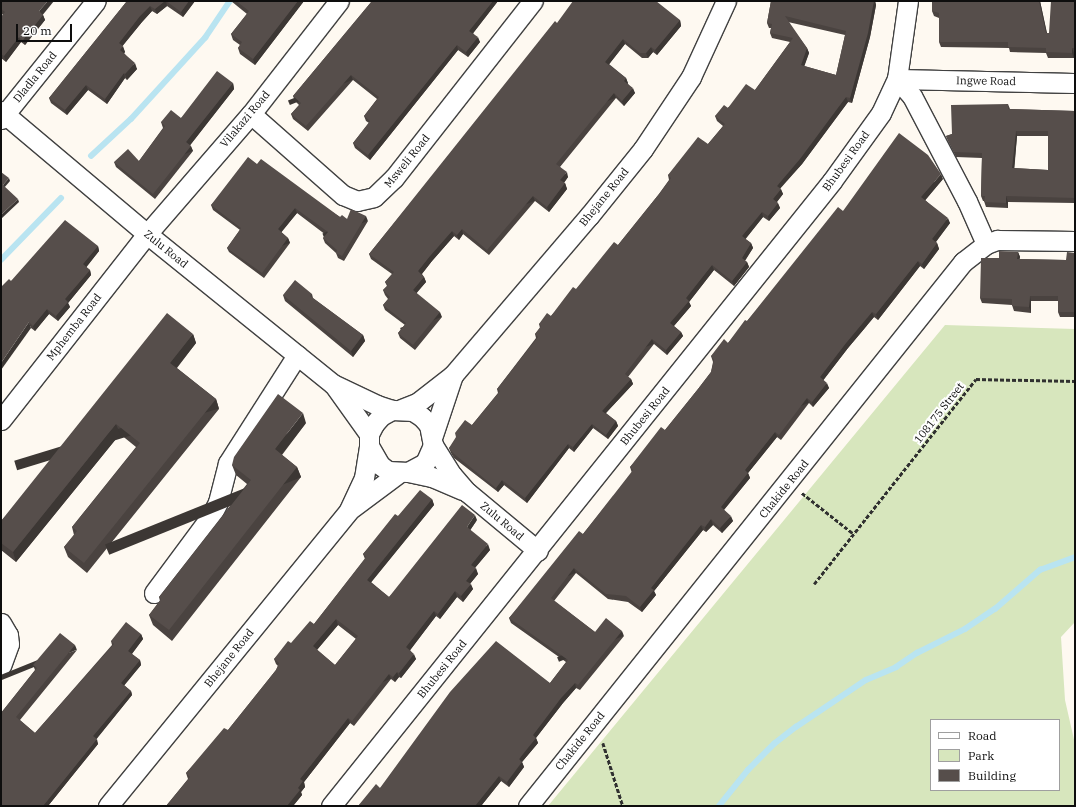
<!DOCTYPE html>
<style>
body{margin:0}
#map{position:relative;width:1076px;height:807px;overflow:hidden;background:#fef9f1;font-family:"IBM Plex Serif",serif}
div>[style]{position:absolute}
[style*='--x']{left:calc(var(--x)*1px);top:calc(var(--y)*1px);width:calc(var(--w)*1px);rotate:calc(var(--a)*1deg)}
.green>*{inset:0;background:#d7e6bd}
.stream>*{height:5.5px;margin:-2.75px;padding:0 2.75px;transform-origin:2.75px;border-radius:2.75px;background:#b9e4f1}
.path>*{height:2.5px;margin-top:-1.25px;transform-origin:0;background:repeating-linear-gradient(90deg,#303030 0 4px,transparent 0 6px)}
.roads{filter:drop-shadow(1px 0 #414141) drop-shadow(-1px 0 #414141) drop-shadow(0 1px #414141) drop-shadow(0 -1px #414141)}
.minor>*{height:19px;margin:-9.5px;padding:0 9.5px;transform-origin:9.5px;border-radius:9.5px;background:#fff}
.wall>*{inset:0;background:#4a4340}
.shaded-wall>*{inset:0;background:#3c3734;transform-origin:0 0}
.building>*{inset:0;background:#564e4b}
span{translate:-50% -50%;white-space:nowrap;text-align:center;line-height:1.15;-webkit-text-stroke:4px #fff;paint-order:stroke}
.street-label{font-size:11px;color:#0e0e0e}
.frame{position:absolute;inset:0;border:2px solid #0e0e0e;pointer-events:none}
.legend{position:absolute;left:930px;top:719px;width:130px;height:72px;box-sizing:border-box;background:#fff;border:1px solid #9f9f9f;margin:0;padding:5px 7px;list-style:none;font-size:12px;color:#0e0e0e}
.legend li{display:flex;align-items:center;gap:8px;height:20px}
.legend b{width:20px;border:1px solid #9f9f9f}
.scale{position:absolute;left:16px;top:24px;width:56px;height:18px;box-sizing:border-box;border:2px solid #0e0e0e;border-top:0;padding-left:5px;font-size:12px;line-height:14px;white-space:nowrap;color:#0e0e0e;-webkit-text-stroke:3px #fff;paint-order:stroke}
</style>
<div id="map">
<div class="green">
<div style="clip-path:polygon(evenodd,945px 325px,1075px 329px,1075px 622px,1061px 637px,1065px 700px,1075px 744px,1075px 806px,548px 806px,945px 325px,931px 720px,1059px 720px,1059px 790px,931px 790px,931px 720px)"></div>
</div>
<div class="stream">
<div style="--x:91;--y:156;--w:54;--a:-42.8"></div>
<div style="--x:131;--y:119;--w:110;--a:-47.6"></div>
<div style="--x:205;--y:38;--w:45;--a:-56"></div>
<div style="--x:1;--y:260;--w:86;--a:-45.9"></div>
<div style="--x:719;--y:806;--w:46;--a:-51.1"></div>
<div style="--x:748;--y:770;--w:37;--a:-45"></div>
<div style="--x:774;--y:744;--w:28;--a:-38"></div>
<div style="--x:796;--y:727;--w:84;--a:-33.9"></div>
<div style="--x:866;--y:680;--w:33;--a:-23"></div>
<div style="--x:896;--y:667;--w:25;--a:-34"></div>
<div style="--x:917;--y:653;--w:54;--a:-26.6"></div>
<div style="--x:965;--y:629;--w:36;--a:-34"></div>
<div style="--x:995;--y:609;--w:60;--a:-40.9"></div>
<div style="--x:1040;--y:570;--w:37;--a:-20"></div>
</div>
<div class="path">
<div style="--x:802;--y:493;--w:66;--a:38.3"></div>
<div style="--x:814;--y:584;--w:261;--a:-51.7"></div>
<div style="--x:976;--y:379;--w:99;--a:1.2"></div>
<div style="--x:603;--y:743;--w:66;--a:72.4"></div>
</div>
<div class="roads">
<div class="minor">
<div style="--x:897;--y:79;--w:23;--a:49"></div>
<div style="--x:912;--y:96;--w:119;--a:62.4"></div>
<div style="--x:967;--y:201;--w:47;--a:66.2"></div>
<div style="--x:897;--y:79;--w:178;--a:1.3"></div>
<div style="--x:1;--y:111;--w:191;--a:40.1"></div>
<div style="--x:147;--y:234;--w:239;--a:38.9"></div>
<div style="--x:333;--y:384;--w:49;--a:25.5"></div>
<div style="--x:377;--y:405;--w:16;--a:18"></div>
<div style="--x:392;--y:410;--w:21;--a:3"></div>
<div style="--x:413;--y:411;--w:11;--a:34"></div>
<div style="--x:422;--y:417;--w:11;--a:49"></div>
<div style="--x:429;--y:425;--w:20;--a:79"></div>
<div style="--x:433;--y:445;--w:20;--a:114"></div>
<div style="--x:425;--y:463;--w:19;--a:152"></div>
<div style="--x:408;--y:472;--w:20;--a:-177"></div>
<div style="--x:388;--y:471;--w:10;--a:-143"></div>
<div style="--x:380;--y:465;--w:22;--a:-120"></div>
<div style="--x:369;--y:446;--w:12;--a:-90"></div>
<div style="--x:369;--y:434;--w:11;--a:-63"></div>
<div style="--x:374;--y:424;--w:11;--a:-49"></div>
<div style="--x:381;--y:416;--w:13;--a:-29"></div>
<div style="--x:251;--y:114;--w:123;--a:41.4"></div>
<div style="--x:343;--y:195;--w:15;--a:23"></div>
<div style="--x:357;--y:201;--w:17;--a:-13"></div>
<div style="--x:374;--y:197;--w:28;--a:-44"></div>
<div style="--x:394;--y:178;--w:225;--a:-51.9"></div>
<div style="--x:1;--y:119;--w:151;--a:-51.2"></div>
<div style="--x:334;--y:385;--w:60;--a:54.5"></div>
<div style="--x:401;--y:409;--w:17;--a:-21"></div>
<div style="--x:417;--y:403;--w:46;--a:-37.9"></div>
<div style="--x:453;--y:375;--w:209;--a:-49.5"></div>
<div style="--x:589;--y:216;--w:86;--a:-51.1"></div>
<div style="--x:643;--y:149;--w:87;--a:-56.3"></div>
<div style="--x:691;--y:77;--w:84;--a:-65.3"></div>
<div style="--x:1;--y:420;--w:236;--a:-51.9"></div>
<div style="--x:147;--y:234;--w:159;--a:-49.1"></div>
<div style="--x:251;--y:114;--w:143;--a:-52.1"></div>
<div style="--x:433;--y:435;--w:63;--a:-71.6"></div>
<div style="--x:433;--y:445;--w:36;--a:58"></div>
<div style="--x:452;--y:475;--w:23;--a:49"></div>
<div style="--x:467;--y:492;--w:92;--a:39.7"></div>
<div style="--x:408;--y:472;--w:25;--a:12"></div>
<div style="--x:432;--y:477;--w:33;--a:23"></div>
<div style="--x:352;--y:508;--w:59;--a:-36.7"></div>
<div style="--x:154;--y:593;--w:96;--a:-53.5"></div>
<div style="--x:211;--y:516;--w:16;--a:-63"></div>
<div style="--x:218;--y:502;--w:40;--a:-75.6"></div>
<div style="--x:228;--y:463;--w:128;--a:-57.4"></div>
<div style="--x:1;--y:623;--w:14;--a:60"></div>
<div style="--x:8;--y:635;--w:9;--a:84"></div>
<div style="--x:9;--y:644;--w:23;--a:110"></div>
<div style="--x:108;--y:806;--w:382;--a:-50.8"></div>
<div style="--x:349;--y:510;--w:35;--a:-65"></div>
<div style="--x:364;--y:478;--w:32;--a:-81"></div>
<div style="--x:331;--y:806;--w:801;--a:-51.28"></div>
<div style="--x:832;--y:181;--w:84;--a:-54.2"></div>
<div style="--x:881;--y:113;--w:38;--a:-65"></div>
<div style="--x:897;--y:79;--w:79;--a:-82"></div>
<div style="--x:528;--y:806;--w:697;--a:-51.35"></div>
<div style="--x:963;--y:262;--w:29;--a:-38"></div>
<div style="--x:986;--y:244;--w:12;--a:-20"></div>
<div style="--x:997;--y:240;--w:78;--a:0.7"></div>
</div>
</div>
<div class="wall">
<div style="clip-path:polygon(1px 1px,43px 15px,45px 20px,25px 45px,21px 42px,6px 62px,1px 58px,1px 17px,3px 15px,1px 13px)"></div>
<div style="clip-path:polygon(127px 1px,195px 1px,183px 17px,167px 6px,157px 14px,152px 11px,142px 22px,122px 46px,125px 52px,124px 53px,137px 69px,127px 80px,125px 78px,107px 104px,88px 90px,67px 115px,51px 103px,49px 98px)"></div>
<div style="clip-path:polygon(231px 1px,304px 1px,255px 65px,240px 54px,238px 48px,240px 45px,233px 40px,231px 34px,247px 14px)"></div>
<div style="clip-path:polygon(372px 1px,498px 1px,473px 33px,480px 42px,468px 57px,458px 50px,370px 160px,355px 148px,353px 143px,369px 123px,366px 121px,364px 116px,377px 99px,353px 80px,308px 131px,293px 119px,291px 114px,299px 105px,295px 101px,293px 96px)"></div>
<div style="clip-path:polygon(evenodd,771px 1px,875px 1px,876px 5px,870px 37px,852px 103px,848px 102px,802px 164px,780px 188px,783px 194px,777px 202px,780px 208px,769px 221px,763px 217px,745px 239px,751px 243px,753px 248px,745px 261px,747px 262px,749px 267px,734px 286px,714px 270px,689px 302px,691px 306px,674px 326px,681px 332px,683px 336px,667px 355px,654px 344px,628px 377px,631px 379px,633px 384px,606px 413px,616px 421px,618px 426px,608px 439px,593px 428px,574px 452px,569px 448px,527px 503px,504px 485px,498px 492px,454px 458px,451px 453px,449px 448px,472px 425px,498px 393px,497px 389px,536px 338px,535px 334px,540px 328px,539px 324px,551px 316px,618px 245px,659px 194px,669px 180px,668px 175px,708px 144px,723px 126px,717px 121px,715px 116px,755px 90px,790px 42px,772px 38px,770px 33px,771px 28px,769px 28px,767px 23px,771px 1px,788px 22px,845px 35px,836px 75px,804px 66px,809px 53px,807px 48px,788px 22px)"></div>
<div style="clip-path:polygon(1040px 1px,1047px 33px,1049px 33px,1075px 1px,1075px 53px,1074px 53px,1074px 58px,1048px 58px,1046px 53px,1010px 52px,1009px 48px,941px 47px,939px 42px,939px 18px,934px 16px,932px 11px)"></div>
<div style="clip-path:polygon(680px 20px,681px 26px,657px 55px,653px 52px,648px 58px,642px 58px,625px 44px,609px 64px,626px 78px,628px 84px,635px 93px,624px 106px,616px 98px,560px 167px,568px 177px,564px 183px,565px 183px,567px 189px,549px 212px,535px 201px,489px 255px,463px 234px,459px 240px,454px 236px,432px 261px,422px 274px,424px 277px,426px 282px,416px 293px,442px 317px,415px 350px,400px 338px,398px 333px,405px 325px,385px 310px,383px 305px,388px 299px,385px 295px,383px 290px,387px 286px,385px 282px,392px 274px,371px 259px,369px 254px,557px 23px)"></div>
<div style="clip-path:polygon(233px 83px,234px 89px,190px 145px,193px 151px,155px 199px,116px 167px,114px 162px,139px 161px,163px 128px,161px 122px,181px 118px)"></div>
<div style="clip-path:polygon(evenodd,1008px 104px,1010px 109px,1075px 111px,1075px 203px,1008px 202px,1008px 208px,986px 207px,984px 201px,983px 201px,981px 196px,982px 158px,956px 157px,948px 141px,946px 136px,952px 134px,1008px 104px,1017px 136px,1048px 136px,1048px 170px,1014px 168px,1017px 136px)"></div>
<div style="clip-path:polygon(257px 164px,340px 217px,347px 219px,368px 221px,344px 261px,338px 258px,336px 253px,325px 243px,323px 238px,326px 235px,297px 213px,281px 232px,288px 238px,290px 243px,264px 278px,229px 252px,227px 248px,240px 230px,213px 210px,211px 205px)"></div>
<div style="clip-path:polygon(943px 179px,925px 200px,950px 223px,936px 242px,937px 243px,939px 249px,924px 269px,920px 266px,878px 320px,874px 317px,848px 348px,823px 380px,829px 388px,813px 407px,809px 403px,781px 440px,777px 437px,748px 473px,750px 478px,724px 510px,733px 521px,722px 533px,713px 525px,706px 532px,703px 530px,654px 591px,656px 595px,642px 612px,628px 602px,608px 599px,576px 573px,554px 601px,595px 632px,624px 636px,580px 690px,576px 688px,563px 703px,536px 738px,538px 743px,522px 762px,524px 767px,509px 787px,501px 781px,481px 806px,358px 806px,380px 788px,550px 683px,566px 662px,511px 623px,509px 618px,583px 534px,632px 473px,630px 467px,665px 430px,698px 389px,711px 372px,713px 362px,711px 356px,728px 343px,843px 211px)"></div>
<div style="clip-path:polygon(98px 246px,99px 251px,86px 267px,90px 270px,91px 275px,68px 303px,70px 307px,58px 321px,49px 314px,35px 331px,31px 328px,11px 281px)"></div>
<div style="clip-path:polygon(1018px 252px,1020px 257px,1019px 259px,1066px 260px,1075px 253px,1075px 317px,1060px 317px,1058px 312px,1058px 301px,1031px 301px,1031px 313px,1014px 311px,1012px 305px,982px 303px,980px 298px,999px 258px)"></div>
<div style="clip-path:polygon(312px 294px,313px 298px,363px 335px,365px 341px,353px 357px,285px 301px,283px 295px)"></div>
<div style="clip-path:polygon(193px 334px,196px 343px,177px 368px,216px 399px,219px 409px,87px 573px,68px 557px,64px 547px,74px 535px,72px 527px,136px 447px,120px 434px,16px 562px,1px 550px,1px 521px)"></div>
<div style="clip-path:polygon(306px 423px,282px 455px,297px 467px,301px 477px,172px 641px,153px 625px,149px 615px,160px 601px,159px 597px,247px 484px,236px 475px,232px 465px)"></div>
<div style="clip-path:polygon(evenodd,432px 499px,434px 505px,371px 582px,389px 597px,477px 520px,470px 530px,490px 550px,475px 568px,478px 574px,470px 584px,473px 589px,463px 602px,457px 597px,440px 619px,436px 616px,410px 650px,416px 659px,401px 678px,399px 677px,395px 682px,391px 679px,354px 726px,350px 723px,304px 782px,305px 787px,301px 792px,302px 795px,293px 806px,166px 806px,188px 779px,186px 773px,228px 730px,276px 670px,278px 666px,276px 664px,274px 659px,314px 624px,365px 559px,363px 554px,398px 516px,432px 499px,338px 625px,356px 639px,335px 665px,317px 650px,338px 625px)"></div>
<div style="clip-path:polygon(141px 634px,143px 639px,132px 654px,140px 660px,141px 665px,124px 685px,131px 691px,132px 695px,96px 739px,98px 744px,48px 806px,1px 806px,1px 713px,35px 670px,33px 665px,77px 650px,20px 720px,35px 733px,112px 645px,111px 641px)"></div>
</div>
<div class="shaded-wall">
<div style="clip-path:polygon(48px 1px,54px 1px,41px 17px,39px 11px)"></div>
<div style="clip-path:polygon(165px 1px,166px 1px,167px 6px,157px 14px,155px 9px)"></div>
<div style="clip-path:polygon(189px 1px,195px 1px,183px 17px,181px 12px)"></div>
<div style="clip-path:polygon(298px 1px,304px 1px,255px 65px,253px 59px)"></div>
<div style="clip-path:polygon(493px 1px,498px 1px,471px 36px,469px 31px)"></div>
<div style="clip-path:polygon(874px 1px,875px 1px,876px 5px,870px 37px,852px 103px,850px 98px)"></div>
<div style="clip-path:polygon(1039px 1px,1040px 1px,1048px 39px,1046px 33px)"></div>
<div style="clip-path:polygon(150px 6px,152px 11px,142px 22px,121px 48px,119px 43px,140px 16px)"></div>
<div style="clip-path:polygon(43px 15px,45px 20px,25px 45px,23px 40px)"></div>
<div style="clip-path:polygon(680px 20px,681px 26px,657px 55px,655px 50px)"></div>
<div style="clip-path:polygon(19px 37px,21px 42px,6px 62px,4px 56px)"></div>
<div style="clip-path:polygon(478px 37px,480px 42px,468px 57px,466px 52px)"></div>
<div style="clip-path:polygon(623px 39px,625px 44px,607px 67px,605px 62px)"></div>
<div style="clip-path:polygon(457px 45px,458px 50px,370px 160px,368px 155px)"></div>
<div style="clip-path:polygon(123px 46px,125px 52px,122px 56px,120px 50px)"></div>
<div style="clip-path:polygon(651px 47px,653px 52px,648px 58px,646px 53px)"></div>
<div style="clip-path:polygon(807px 48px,809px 53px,803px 70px,801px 65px)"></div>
<div style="clip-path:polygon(1072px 48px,1074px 53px,1074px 58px,1072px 53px)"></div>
<div style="clip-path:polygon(135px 63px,137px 69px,127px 80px,125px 74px)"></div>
<div style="clip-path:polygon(124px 73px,125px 78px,107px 104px,105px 99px)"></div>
<div style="left:351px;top:75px;width:5px;height:68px;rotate:68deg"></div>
<div style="clip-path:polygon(626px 78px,628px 83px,626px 86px,624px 81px)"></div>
<div style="clip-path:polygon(233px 83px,234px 89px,188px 148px,186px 142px)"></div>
<div style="clip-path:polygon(86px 85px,88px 90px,67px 115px,65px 110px)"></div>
<div style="clip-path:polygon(633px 88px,635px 93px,624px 106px,622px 101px)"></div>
<div style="left:614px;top:93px;width:5px;height:92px;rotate:68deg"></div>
<div style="clip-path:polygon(846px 97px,848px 102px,802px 164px,779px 190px,777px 186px)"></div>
<div style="clip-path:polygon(1016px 131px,1017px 136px,1014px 173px,1012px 168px)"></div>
<div style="left:191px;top:146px;width:5px;height:61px;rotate:68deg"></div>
<div style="clip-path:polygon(567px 172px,568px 177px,562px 185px,560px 180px)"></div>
<div style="clip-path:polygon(941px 174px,943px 179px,923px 203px,921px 197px)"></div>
<div style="clip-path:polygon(9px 178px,10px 181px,4px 188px,3px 185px)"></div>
<div style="clip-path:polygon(565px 183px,567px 189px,549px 212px,547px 207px)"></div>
<div style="clip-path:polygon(781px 189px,783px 194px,775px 204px,773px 199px)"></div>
<div style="left:533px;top:196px;width:5px;height:71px;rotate:68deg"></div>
<div style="clip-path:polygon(1006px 196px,1008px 202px,1008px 208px,1006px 203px)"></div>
<div style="clip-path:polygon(18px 199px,19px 202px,1px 219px,1px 215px)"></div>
<div style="clip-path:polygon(778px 203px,780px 208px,769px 221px,768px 216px)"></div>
<div style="clip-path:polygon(295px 208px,297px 213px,280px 234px,278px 229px)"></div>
<div style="clip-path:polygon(762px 212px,763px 217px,744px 241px,742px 236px)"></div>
<div style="left:366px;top:216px;width:5px;height:47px;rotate:68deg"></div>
<div style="clip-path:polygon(948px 218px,950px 223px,934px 244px,932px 239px)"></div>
<div style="clip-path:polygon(462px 229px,463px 234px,459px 240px,457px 235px)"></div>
<div style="clip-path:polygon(452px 231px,454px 236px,432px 261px,420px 276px,418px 271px,430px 256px)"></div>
<div style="left:288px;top:238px;width:5px;height:44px;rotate:68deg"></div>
<div style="clip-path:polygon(751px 243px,753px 248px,743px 263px,742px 258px)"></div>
<div style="clip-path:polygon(937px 243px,939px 249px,924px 269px,922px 264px)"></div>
<div style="clip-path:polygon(98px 246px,99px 251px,85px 269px,83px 264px)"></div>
<div style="clip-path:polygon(1018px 252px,1020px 257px,1019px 264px,1017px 259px)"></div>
<div style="clip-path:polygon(918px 261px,920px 266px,878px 320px,876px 314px)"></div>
<div style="clip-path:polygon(747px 262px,749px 267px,734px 286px,732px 281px)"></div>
<div style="clip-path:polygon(712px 265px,714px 270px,689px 302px,691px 306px,672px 328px,670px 323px,686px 298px)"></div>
<div style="clip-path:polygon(90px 270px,91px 275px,68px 303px,70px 307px,58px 321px,56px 316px,65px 299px)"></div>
<div style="clip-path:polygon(424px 277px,426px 282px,415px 295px,413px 290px)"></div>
<div style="clip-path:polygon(1030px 296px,1031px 301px,1031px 313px,1029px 307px)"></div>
<div style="clip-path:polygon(47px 309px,49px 314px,35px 331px,33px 326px)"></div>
<div style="left:440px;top:312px;width:5px;height:43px;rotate:68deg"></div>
<div style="clip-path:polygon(872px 312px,874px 317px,848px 348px,822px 382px,820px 377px,846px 343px)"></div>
<div style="clip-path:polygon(29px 322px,31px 328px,1px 370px,1px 363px)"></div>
<div style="clip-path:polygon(681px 332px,683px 336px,667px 355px,666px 350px)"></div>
<div style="clip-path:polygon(193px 334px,196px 343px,173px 372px,170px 363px)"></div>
<div style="clip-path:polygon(363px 335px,365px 341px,353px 357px,351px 351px)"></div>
<div style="left:652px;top:339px;width:5px;height:44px;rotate:68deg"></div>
<div style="clip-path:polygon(631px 379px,633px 384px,604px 415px,602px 411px)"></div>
<div style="clip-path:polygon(827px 383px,829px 388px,813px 407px,812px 402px)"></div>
<div style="left:807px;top:398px;width:5px;height:46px;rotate:68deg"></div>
<div style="left:216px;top:399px;width:10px;height:211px;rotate:73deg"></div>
<div style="clip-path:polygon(303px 413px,306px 423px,278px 459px,275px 449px)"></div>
<div style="clip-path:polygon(616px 421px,618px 426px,608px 439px,606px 435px)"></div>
<div style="clip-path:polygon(116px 424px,120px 434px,16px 562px,13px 552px)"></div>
<div style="clip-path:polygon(592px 424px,593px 428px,574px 452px,573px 447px)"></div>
<div style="clip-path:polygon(775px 432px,777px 437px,748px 473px,750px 478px,722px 512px,721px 507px,745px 470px)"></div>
<div style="clip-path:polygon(568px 444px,569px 448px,527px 503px,525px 498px)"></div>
<div style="left:297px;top:467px;width:11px;height:207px;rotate:68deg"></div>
<div style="clip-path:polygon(502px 480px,504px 485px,498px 492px,496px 488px)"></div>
<div style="clip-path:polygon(432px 499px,434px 505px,369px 585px,367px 580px)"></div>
<div style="clip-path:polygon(475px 515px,477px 520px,469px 532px,467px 527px)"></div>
<div style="clip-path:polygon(731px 516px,733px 521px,722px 533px,720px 528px)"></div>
<div style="clip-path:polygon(711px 519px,713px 525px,706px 532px,705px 527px)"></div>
<div style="clip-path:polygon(701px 525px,703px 530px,654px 591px,656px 595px,642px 612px,640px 607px,651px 588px)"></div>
<div style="clip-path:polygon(488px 544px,490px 550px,473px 570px,471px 565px)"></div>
<div style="clip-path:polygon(476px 568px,478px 574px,468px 586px,466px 581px)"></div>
<div style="left:574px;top:568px;width:5px;height:38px;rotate:68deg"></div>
<div style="clip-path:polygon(471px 584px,473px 589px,463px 602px,461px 596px)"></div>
<div style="clip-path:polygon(455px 591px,457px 597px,440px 619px,438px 614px)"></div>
<div style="clip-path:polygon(434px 611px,436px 616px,408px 653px,406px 647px)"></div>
<div style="clip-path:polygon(336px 619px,338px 625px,315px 652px,313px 646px)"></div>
<div style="left:622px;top:631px;width:5px;height:70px;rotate:68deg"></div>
<div style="clip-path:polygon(141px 634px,143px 639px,130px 656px,128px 651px)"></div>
<div style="left:75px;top:645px;width:5px;height:93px;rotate:68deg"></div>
<div style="clip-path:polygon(414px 654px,416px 659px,401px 678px,399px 673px)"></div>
<div style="clip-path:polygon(140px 660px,141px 665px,123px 687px,121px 683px)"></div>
<div style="clip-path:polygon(397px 672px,399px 677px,395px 682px,393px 677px)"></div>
<div style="left:389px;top:674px;width:5px;height:60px;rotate:68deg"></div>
<div style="clip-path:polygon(575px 683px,576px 688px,563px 703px,535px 739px,536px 738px,538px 743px,522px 762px,524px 767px,509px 787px,507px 782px,533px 735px,561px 698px)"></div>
<div style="clip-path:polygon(131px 691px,132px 695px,95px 741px,93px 736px)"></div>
<div style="clip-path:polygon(348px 718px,350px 723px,304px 782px,305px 787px,301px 792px,302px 795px,293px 806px,287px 806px,298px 788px,300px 779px)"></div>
<div style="clip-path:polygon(97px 739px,98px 744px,72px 776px,48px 806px,43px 806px)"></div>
<div style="clip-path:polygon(499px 776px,501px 781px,481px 806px,475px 806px)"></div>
</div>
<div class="building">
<div style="clip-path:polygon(1px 1px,48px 1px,39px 11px,43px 15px,23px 40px,19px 37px,4px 56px,1px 54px,1px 17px,5px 12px,1px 9px)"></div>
<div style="clip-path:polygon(127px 1px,165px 1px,155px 9px,150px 6px,140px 16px,119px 43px,123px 46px,120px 50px,135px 63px,125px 74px,124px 73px,105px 99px,86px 85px,65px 110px,49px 98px)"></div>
<div style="clip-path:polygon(166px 1px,189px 1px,181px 12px)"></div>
<div style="clip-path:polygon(236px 1px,298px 1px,253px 59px,238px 48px,242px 42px,231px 34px,249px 11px)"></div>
<div style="clip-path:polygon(372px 1px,493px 1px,469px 31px,478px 37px,466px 52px,457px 45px,368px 155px,353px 143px,370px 121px,364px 116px,379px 97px,351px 75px,306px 126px,291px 114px,301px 103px,293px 96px)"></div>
<div style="clip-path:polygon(573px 1px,656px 1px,680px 20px,655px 50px,651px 47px,646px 53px,640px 53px,623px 39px,605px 62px,626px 78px,624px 81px,633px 88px,622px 101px,614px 93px,556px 164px,567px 172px,560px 180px,565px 183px,547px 207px,533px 196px,487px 250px,462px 229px,457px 235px,452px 231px,430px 256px,418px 271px,424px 277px,413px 290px,440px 312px,413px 345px,398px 333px,406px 323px,383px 305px,390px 297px,383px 290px,388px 285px,385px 282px,394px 272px,369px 254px,555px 21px,557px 23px)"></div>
<div style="clip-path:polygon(evenodd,771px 1px,874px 1px,868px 33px,850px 98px,846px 97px,800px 159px,777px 186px,781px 189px,773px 199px,778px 203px,768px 216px,762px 212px,742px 236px,751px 243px,742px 258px,747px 262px,732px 281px,712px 265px,686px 298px,689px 301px,670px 323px,681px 332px,666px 350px,652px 339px,625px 374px,631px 379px,602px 411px,616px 421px,606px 435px,592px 424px,573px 447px,568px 444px,525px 498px,502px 480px,496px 488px,453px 453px,449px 448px,456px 437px,455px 433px,465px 420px,472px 425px,500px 391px,497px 389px,538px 337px,535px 334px,541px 326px,539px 324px,547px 313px,551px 316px,573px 287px,576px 289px,614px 242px,618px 245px,659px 194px,671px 178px,668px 175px,698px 137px,708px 144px,725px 124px,715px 116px,724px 105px,728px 108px,746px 84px,755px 90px,793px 38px,770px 33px,772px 24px,767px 23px,771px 1px,785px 16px,846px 31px,836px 75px,801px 65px,807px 48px,785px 16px)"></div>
<div style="clip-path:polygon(932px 1px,1039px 1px,1046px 33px,1049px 33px,1051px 1px,1075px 1px,1075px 48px,1072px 48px,1072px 53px,1046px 52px,1046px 48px,1008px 47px,1008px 42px,939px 42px,939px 13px,932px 11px)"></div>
<div style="clip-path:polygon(217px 71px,233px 83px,186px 142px,191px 146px,153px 194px,114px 162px,128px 149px,139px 161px,165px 126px,161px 122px,171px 110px,181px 118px)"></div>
<div style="clip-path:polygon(evenodd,1008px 104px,1008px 109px,1075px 111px,1075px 198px,1006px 196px,1006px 203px,984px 202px,985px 196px,981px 196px,982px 153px,954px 152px,946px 136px,952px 134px,951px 105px,1008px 104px,1016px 131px,1048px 131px,1048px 170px,1012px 168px,1016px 131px)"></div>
<div style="clip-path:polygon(899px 133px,928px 155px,941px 174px,921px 197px,948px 218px,932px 239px,937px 243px,922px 264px,918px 261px,876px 314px,872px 312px,846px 343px,820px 377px,827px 383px,812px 402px,807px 398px,779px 435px,775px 432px,745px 470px,748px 473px,721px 507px,731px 516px,720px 528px,711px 519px,705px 527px,701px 525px,651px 588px,654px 590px,640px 607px,626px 596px,606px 594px,574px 568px,551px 598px,595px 632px,606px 618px,622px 631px,578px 685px,575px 683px,561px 698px,533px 735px,536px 738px,519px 759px,522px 762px,507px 782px,499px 776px,475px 806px,358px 806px,376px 784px,380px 788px,450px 692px,496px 641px,550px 683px,568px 660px,509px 618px,579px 531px,583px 534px,633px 470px,630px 467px,661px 427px,665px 430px,698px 389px,711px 372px,714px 360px,711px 356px,724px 339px,728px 343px,745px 320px,747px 321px,838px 207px,843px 211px)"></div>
<div style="clip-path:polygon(248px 157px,257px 164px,261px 159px,340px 217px,342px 215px,347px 219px,351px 209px,366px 216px,342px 256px,336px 253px,337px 250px,323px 238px,328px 232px,295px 208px,278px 229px,288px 238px,262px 273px,227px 248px,241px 228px,211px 205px)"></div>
<div style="clip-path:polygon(1px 172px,9px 178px,3px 185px,18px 199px,1px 215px)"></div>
<div style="clip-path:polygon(65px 220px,98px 246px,83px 264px,90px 270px,65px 299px,68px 302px,56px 316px,47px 309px,33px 326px,29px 322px,1px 363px,1px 287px,9px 279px,11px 281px)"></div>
<div style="clip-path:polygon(999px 251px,1018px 252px,1017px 259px,1066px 260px,1067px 252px,1075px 253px,1075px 312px,1058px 312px,1058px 296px,1030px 296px,1029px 307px,1012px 306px,1012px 299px,980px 298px,981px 258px,999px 258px)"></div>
<div style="clip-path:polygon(295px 280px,312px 294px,310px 296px,363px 335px,351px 351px,283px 295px)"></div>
<div style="clip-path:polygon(167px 313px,193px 334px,170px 363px,216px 399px,84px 563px,64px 547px,77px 531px,72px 527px,140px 443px,116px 424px,13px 552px,1px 543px,1px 521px)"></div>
<div style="clip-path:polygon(278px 394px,303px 413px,275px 449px,297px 467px,169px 630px,149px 615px,161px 599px,159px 597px,251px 480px,232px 465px,234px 457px)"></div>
<div style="clip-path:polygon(evenodd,420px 490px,432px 499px,367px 580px,389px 597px,462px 505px,475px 515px,467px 527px,488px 544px,471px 565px,476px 568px,466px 581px,471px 584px,461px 596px,455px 591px,438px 614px,434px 611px,406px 647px,414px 654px,399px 673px,397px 672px,393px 677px,389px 674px,352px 721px,348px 718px,300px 779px,303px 781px,298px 788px,300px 790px,287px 806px,285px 806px,284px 805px,283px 806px,166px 806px,190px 777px,186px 773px,224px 728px,228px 730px,276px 670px,279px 663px,274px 659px,288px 641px,291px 643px,310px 621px,314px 624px,366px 557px,363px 554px,395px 514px,398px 516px,420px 490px,336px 619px,358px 636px,335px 665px,313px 646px,336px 619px)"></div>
<div style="clip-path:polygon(126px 622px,141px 634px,128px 651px,140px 660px,121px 683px,131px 691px,93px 736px,97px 739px,43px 806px,1px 806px,1px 713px,37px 668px,33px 665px,60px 633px,75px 645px,16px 717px,35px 733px,114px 644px,111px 641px)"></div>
</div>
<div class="street-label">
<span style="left:35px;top:77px;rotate:-51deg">Dladla Road</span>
<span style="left:986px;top:81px;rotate:1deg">Ingwe Road</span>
<span style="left:245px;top:119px;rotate:-50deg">Vilakazi Road</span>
<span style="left:407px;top:161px;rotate:-51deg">Msweli Road</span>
<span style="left:846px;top:161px;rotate:-54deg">Bhubesi Road</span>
<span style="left:604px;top:197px;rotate:-51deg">Bhejane Road</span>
<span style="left:166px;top:249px;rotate:39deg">Zulu Road</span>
<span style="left:74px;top:327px;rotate:-52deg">Mphemba Road</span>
<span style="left:939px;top:413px;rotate:-52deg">108175 Street</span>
<span style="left:645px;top:416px;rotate:-51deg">Bhubesi Road</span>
<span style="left:784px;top:489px;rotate:-51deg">Chakide Road</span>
<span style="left:502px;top:521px;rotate:40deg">Zulu Road</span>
<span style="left:229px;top:658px;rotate:-51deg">Bhejane Road</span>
<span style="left:442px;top:669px;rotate:-51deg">Bhubesi Road</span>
<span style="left:580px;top:741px;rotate:-51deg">Chakide Road</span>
</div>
<div class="frame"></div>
<ul class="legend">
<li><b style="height:5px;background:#fff"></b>Road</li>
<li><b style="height:11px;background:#d7e6bd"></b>Park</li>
<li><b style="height:11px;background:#564e4b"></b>Building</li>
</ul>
<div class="scale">20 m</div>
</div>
